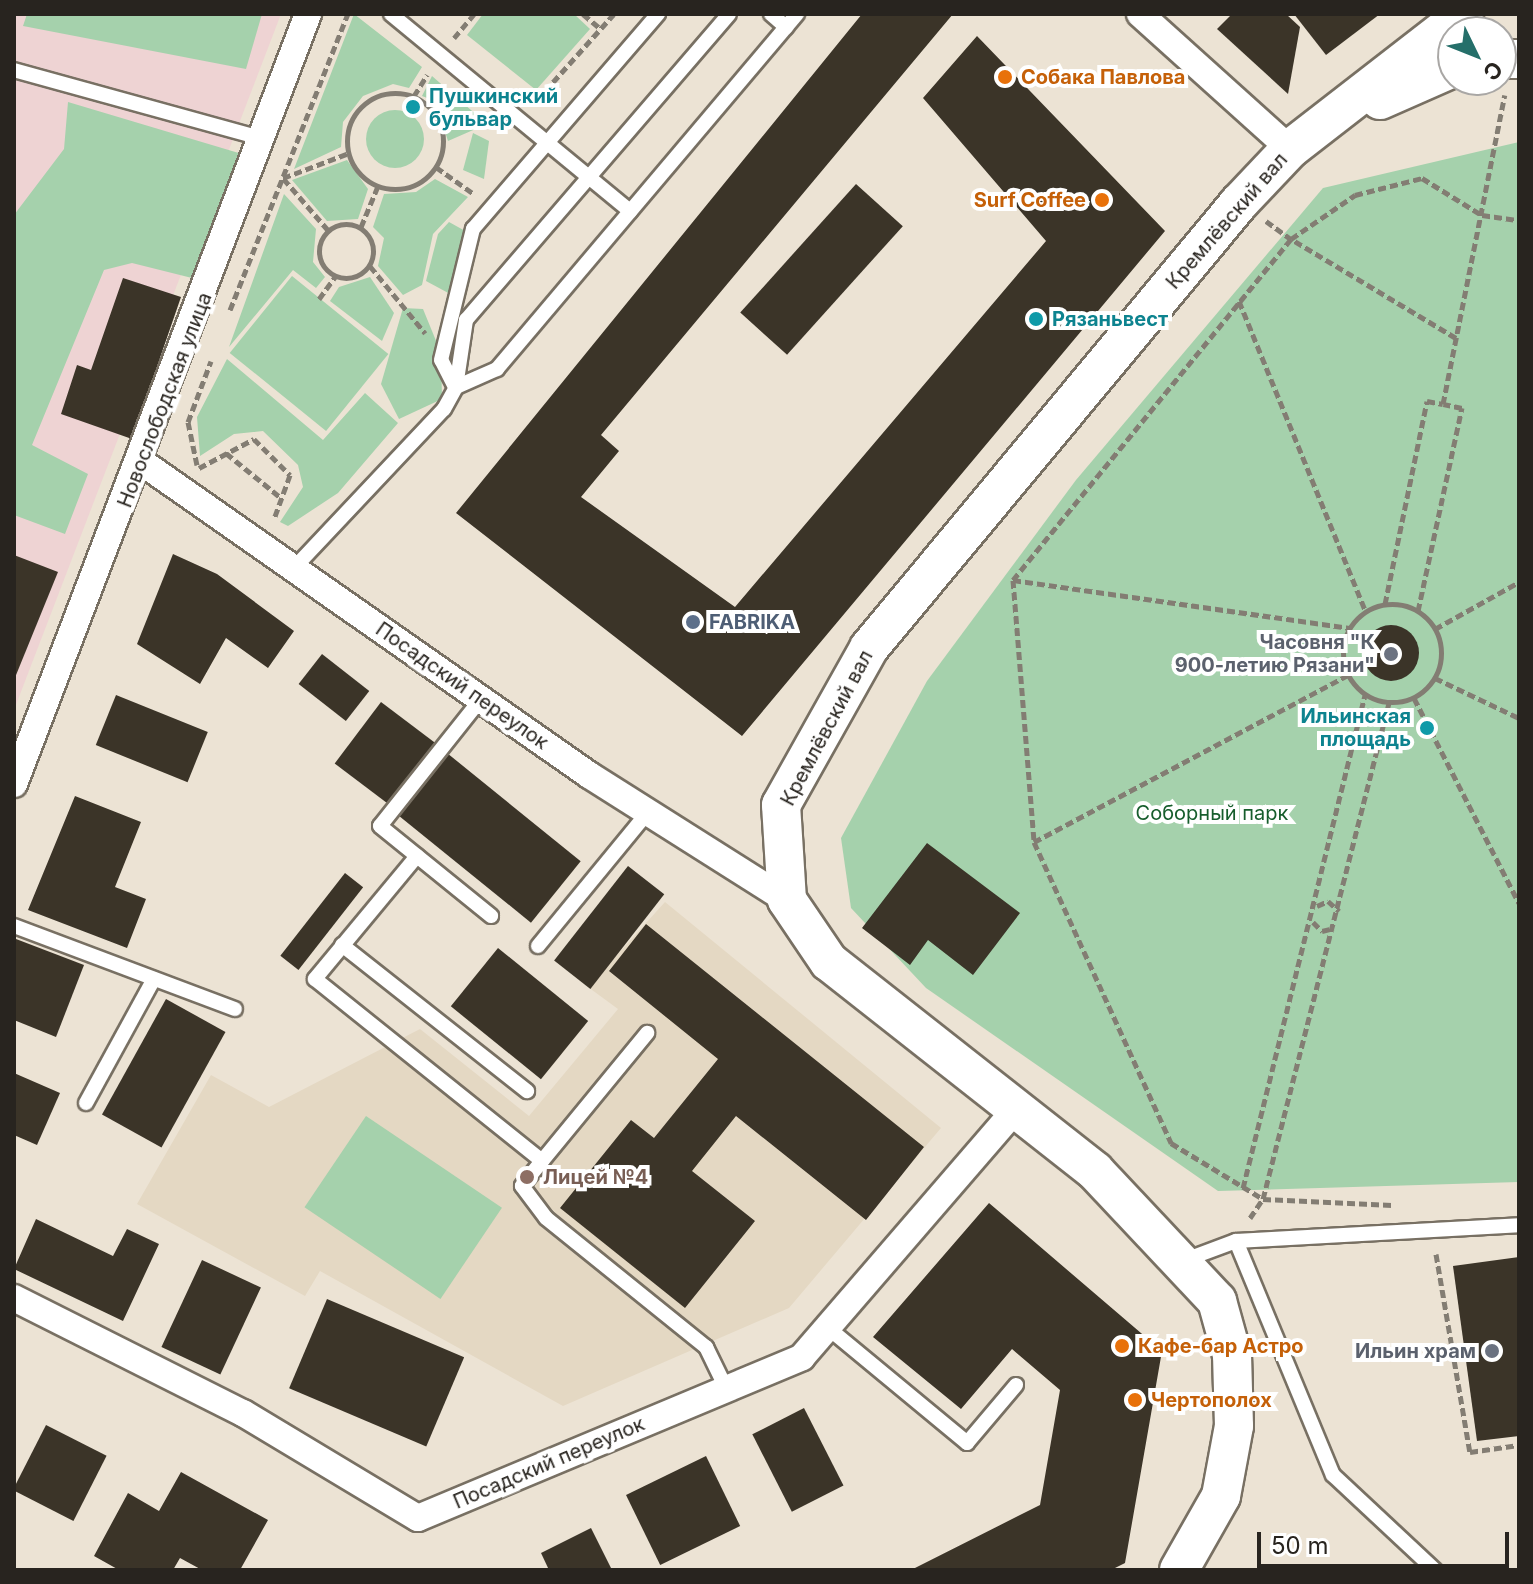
<!DOCTYPE html>
<meta charset="utf-8">
<style>
body{margin:0}
#map{position:relative;width:1533px;height:1584px;overflow:hidden;background:#ece3d4;font-family:Inter,sans-serif}
div>[style]{position:absolute}
[style*='--x']{left:calc(var(--x)*1px);top:calc(var(--y)*1px);width:calc(var(--w)*1px);rotate:calc(var(--a)*1deg)}
.commercial>*{inset:0;background:#eed3d3}
.built>*{inset:0;background:#e4d8c3}
.green>*{inset:0;background:#a5d1ac;transform-origin:0 0}
.round{border-radius:50%}
.building>*{inset:0;background:#3b3428;transform-origin:0 0}
.path>*{height:5px;margin-top:-2.5px;transform-origin:0;background:repeating-linear-gradient(90deg,#837d73 0 8px,transparent 0 12px)}
.path>.ring{margin:-2.5px;padding:0;box-sizing:content-box;background:none;border:5px solid #837d73;border-radius:50%}
.roads{filter:drop-shadow(2px 0 #787063) drop-shadow(-2px 0 #787063) drop-shadow(0 2px #787063) drop-shadow(0 -2px #787063)}
.service>*{height:14px;margin:-7px;padding:0 7px;transform-origin:7px;border-radius:7px;background:#fff}
.minor>*{height:26px;margin:-13px;padding:0 13px;transform-origin:13px;border-radius:13px;background:#fff}
.secondary>*{height:38px;margin:-19px;padding:0 19px;transform-origin:19px;border-radius:19px;background:#fff}
.dots>*{width:22px;height:22px;translate:-50% -50%;box-sizing:border-box;border:4px solid #fff;border-radius:50%}
span{translate:-50% -50%;white-space:nowrap;text-align:center;line-height:1.15;-webkit-text-stroke:8px #fff;paint-order:stroke}
.food-label{font-size:20px;color:#c56008;font-weight:700}
.left{translate:0 -50%;text-align:left}
.right{translate:-100% -50%;text-align:right}
.culture-label{font-size:20px;color:#0d838f;font-weight:700}
.street-label{font-size:20px;color:#28241f}
.service-label{font-size:20px;color:#4e5e75;font-weight:700}
.worship-label{font-size:20px;color:#5b616d;font-weight:700}
.park-label{font-size:20px;color:#165d2c}
.education-label{font-size:20px;color:#785e54;font-weight:700}
.frame{position:absolute;inset:0;border:16px solid #28241f;pointer-events:none}
.north{position:absolute;left:1437px;top:16px;width:80px;height:80px;box-sizing:border-box;background:#fff;border:2px solid #a9a7a5;border-radius:50%;rotate:133deg;font-size:22px;font-weight:700;line-height:32px;text-align:center;color:#28241f}
.north::after{content:'';display:block;margin:auto;width:28px;height:36px;background:#256f6a;clip-path:polygon(50% 0,100% 100%,50% 72%,0 100%)}
.scale{position:absolute;left:1257px;top:1532px;width:252px;height:36px;box-sizing:border-box;border:4px solid #28241f;border-top:0;padding-left:10px;font-size:24px;line-height:28px;white-space:nowrap;color:#28241f;-webkit-text-stroke:6px #fff;paint-order:stroke}
</style>
<div id="map">
<div class="commercial">
<div style="clip-path:polygon(14px 14px,281px 14px,14px 710px)"></div>
</div>
<div class="built">
<div style="clip-path:polygon(665px 902px,941px 1128px,789px 1308px,563px 1406px,320px 1271px,305px 1296px,137px 1204px,211px 1075px,269px 1107px,420px 1029px,529px 1116px,618px 1009px,588px 987px)"></div>
</div>
<div class="green">
<div style="clip-path:polygon(27px 14px,262px 14px,246px 69px,23px 26px)"></div>
<div style="clip-path:polygon(354px 14px,422px 67px,409px 88px,393px 84px,363px 96px,343px 122px,341px 147px,294px 169px)"></div>
<div style="clip-path:polygon(483px 14px,574px 14px,590px 29px,536px 90px,467px 35px)"></div>
<div style="clip-path:polygon(432px 76px,487px 124px,448px 141px,435px 101px,422px 96px)"></div>
<div style="clip-path:polygon(68px 102px,242px 154px,196px 279px,132px 263px,104px 270px,32px 445px,88px 474px,65px 534px,14px 515px,14px 215px,64px 149px)"></div>
<div class="round" style="left:366px;top:110px;width:58px;height:58px"></div>
<div style="clip-path:polygon(473px 133px,489px 141px,484px 179px,463px 170px)"></div>
<div style="clip-path:polygon(1519px 142px,1519px 1182px,1218px 1191px,926px 988px,851px 908px,841px 838px,927px 681px,1076px 480px,1323px 188px)"></div>
<div style="clip-path:polygon(347px 160px,368px 189px,358px 219px,327px 221px,292px 180px)"></div>
<div style="clip-path:polygon(435px 179px,468px 197px,433px 234px,422px 285px,403px 295px,378px 266px,384px 238px,373px 227px,384px 194px,416px 192px)"></div>
<div style="clip-path:polygon(284px 194px,316px 229px,313px 262px,325px 277px,316px 288px,293px 270px,229px 347px)"></div>
<div style="clip-path:polygon(449px 222px,467px 232px,452px 295px,426px 281px,438px 234px)"></div>
<div style="left:292px;top:276px;width:124px;height:99px;rotate:39deg"></div>
<div style="clip-path:polygon(370px 277px,394px 313px,382px 341px,330px 301px,339px 287px)"></div>
<div style="clip-path:polygon(403px 308px,423px 309px,441px 353px,442px 399px,399px 419px,381px 384px)"></div>
<div style="clip-path:polygon(227px 359px,323px 440px,365px 393px,398px 423px,338px 493px,288px 526px,280px 522px,303px 487px,298px 465px,263px 431px,234px 434px,200px 456px,197px 417px)"></div>
<div style="left:366px;top:1116px;width:164px;height:110px;rotate:34deg"></div>
</div>
<div class="building">
<div style="clip-path:polygon(862px 14px,953px 14px,601px 435px,619px 451px,581px 497px,735px 607px,1046px 241px,923px 98px,977px 36px,1165px 231px,742px 736px,456px 513px)"></div>
<div style="clip-path:polygon(1232px 14px,1286px 14px,1300px 27px,1288px 94px,1217px 29px)"></div>
<div style="clip-path:polygon(1294px 14px,1380px 14px,1326px 55px)"></div>
<div style="left:856px;top:184px;width:63px;height:173px;rotate:42deg"></div>
<div style="clip-path:polygon(123px 278px,181px 297px,132px 439px,61px 414px,77px 365px,91px 370px)"></div>
<div style="clip-path:polygon(173px 554px,217px 574px,294px 631px,268px 668px,226px 638px,200px 684px,137px 644px)"></div>
<div style="clip-path:polygon(14px 555px,58px 572px,14px 680px)"></div>
<div class="round" style="left:1363px;top:625px;width:56px;height:56px"></div>
<div style="left:322px;top:654px;width:60px;height:38px;rotate:38deg"></div>
<div style="left:116px;top:695px;width:99px;height:54px;rotate:22deg"></div>
<div style="left:381px;top:702px;width:68px;height:77px;rotate:37deg"></div>
<div style="left:447px;top:753px;width:172px;height:79px;rotate:39deg"></div>
<div style="clip-path:polygon(75px 796px,141px 822px,115px 887px,146px 899px,127px 948px,28px 910px)"></div>
<div style="clip-path:polygon(927px 843px,1020px 913px,973px 975px,928px 940px,910px 965px,862px 928px)"></div>
<div style="left:628px;top:866px;width:46px;height:120px;rotate:38deg"></div>
<div style="left:345px;top:873px;width:23px;height:105px;rotate:38deg"></div>
<div style="clip-path:polygon(646px 924px,924px 1147px,866px 1220px,736px 1116px,692px 1171px,755px 1221px,685px 1308px,560px 1208px,631px 1120px,654px 1138px,718px 1059px,609px 971px)"></div>
<div style="clip-path:polygon(16px 939px,84px 965px,56px 1037px,14px 1020px)"></div>
<div style="left:498px;top:948px;width:116px;height:75px;rotate:39deg"></div>
<div style="left:166px;top:999px;width:68px;height:132px;rotate:29deg"></div>
<div style="clip-path:polygon(14px 1073px,60px 1093px,37px 1145px,14px 1135px)"></div>
<div style="clip-path:polygon(989px 1203px,1162px 1351px,1125px 1563px,1111px 1570px,911px 1570px,1040px 1505px,1060px 1390px,1012px 1349px,961px 1409px,873px 1337px)"></div>
<div style="clip-path:polygon(36px 1219px,113px 1256px,127px 1229px,159px 1244px,123px 1321px,14px 1269px)"></div>
<div style="clip-path:polygon(1519px 1257px,1519px 1436px,1477px 1441px,1453px 1266px)"></div>
<div style="left:202px;top:1260px;width:65px;height:96px;rotate:25deg"></div>
<div style="left:327px;top:1299px;width:149px;height:97px;rotate:23deg"></div>
<div style="left:804px;top:1408px;width:87px;height:58px;rotate:63deg"></div>
<div style="left:46px;top:1425px;width:68px;height:73px;rotate:27deg"></div>
<div style="left:706px;top:1456px;width:78px;height:89px;rotate:64deg"></div>
<div style="clip-path:polygon(181px 1472px,268px 1520px,240px 1570px,202px 1570px,180px 1558px,173px 1570px,119px 1570px,94px 1556px,128px 1493px,159px 1511px)"></div>
<div style="clip-path:polygon(591px 1528px,612px 1570px,549px 1570px,541px 1553px)"></div>
</div>
<div class="path">
<div style="--x:583;--y:14;--w:23;--a:40"></div>
<div style="--x:454;--y:38;--w:31;--a:-50"></div>
<div class="ring" style="left:347px;top:93px;width:91px;height:91px"></div>
<div style="--x:414;--y:96;--w:25;--a:-58"></div>
<div style="--x:533;--y:96;--w:6;--a:45"></div>
<div style="--x:537;--y:100;--w:115;--a:-48.2"></div>
<div style="--x:436;--y:167;--w:47;--a:35.4"></div>
<div style="--x:1266;--y:221;--w:31;--a:36"></div>
<div style="--x:1291;--y:239;--w:440;--a:129.2"></div>
<div style="--x:1013;--y:580;--w:263;--a:85.4"></div>
<div style="--x:1034;--y:842;--w:331;--a:65.5"></div>
<div style="--x:1171;--y:1143;--w:108;--a:31.3"></div>
<div style="--x:1263;--y:1199;--w:129;--a:2.7"></div>
<div class="ring" style="left:319px;top:224px;width:49px;height:49px"></div>
<div style="--x:361;--y:227;--w:44;--a:-67.5"></div>
<div style="--x:328;--y:230;--w:69;--a:-130.9"></div>
<div style="--x:283;--y:178;--w:71;--a:-20.7"></div>
<div style="--x:370;--y:266;--w:87;--a:50.6"></div>
<div style="--x:319;--y:299;--w:29;--a:-54"></div>
<div style="--x:1239;--y:301;--w:336;--a:67.8"></div>
<div style="--x:230;--y:310;--w:319;--a:-68.3"></div>
<div style="--x:1456;--y:338;--w:192;--a:-149"></div>
<div style="--x:1291;--y:239;--w:78;--a:-34.5"></div>
<div style="--x:1355;--y:195;--w:69;--a:-14.2"></div>
<div style="--x:1422;--y:178;--w:70;--a:31.7"></div>
<div style="--x:1482;--y:215;--w:37;--a:8"></div>
<div style="--x:226;--y:453;--w:70;--a:39.2"></div>
<div style="--x:197;--y:465;--w:44;--a:-101.8"></div>
<div style="--x:188;--y:422;--w:65;--a:-69.3"></div>
<div style="--x:199;--y:468;--w:62;--a:-27.8"></div>
<div style="--x:254;--y:439;--w:51;--a:45"></div>
<div style="--x:290;--y:475;--w:47;--a:110"></div>
<div style="--x:1013;--y:580;--w:340;--a:8.1"></div>
<div style="--x:1385;--y:604;--w:207;--a:-78.3"></div>
<div style="--x:1427;--y:401;--w:16;--a:11"></div>
<div style="--x:1443;--y:404;--w:315;--a:-78.7"></div>
<div class="ring" style="left:1343px;top:604px;width:93px;height:93px"></div>
<div style="--x:1418;--y:611;--w:208;--a:-77.8"></div>
<div style="--x:1462;--y:408;--w:19;--a:-168"></div>
<div style="--x:1435;--y:629;--w:96;--a:-29.2"></div>
<div style="--x:1435;--y:678;--w:93;--a:25.5"></div>
<div style="--x:1414;--y:698;--w:230;--a:62.9"></div>
<div style="--x:1034;--y:842;--w:356;--a:-28"></div>
<div style="--x:1317;--y:906;--w:12;--a:-24"></div>
<div style="--x:1328;--y:901;--w:15;--a:42"></div>
<div style="--x:1313;--y:922;--w:13;--a:45"></div>
<div style="--x:1322;--y:931;--w:12;--a:-14"></div>
<div style="--x:1243;--y:1188;--w:508;--a:-76.1"></div>
<div style="--x:1250;--y:1218;--w:23;--a:-56"></div>
<div style="--x:1263;--y:1199;--w:512;--a:-75.75"></div>
<div style="--x:1436;--y:1254;--w:201;--a:80.3"></div>
<div style="--x:1470;--y:1452;--w:49;--a:-8.1"></div>
</div>
<div class="roads">
<div class="service">
<div style="--x:391;--y:14;--w:310;--a:39.5"></div>
<div style="--x:771;--y:14;--w:20;--a:41"></div>
<div style="--x:14;--y:70;--w:259;--a:15.4"></div>
<div style="--x:455;--y:387;--w:30;--a:-117"></div>
<div style="--x:441;--y:360;--w:135;--a:-76.3"></div>
<div style="--x:473;--y:229;--w:284;--a:-49.3"></div>
<div style="--x:456;--y:387;--w:68;--a:-81.5"></div>
<div style="--x:466;--y:320;--w:403;--a:-49.3"></div>
<div style="--x:295;--y:567;--w:217;--a:-46.7"></div>
<div style="--x:444;--y:409;--w:25;--a:-61"></div>
<div style="--x:456;--y:387;--w:45;--a:-23.7"></div>
<div style="--x:497;--y:369;--w:465;--a:-49.8"></div>
<div style="--x:481;--y:699;--w:162;--a:128.5"></div>
<div style="--x:380;--y:826;--w:143;--a:39"></div>
<div style="--x:417;--y:856;--w:160;--a:129.7"></div>
<div style="--x:315;--y:979;--w:291;--a:38.7"></div>
<div style="--x:542;--y:1161;--w:166;--a:-50.6"></div>
<div style="--x:14;--y:926;--w:236;--a:20.6"></div>
<div style="--x:342;--y:945;--w:236;--a:38.3"></div>
<div style="--x:538;--y:946;--w:173;--a:-50.6"></div>
<div style="--x:86;--y:1103;--w:141;--a:-61.3"></div>
<div style="--x:542;--y:1161;--w:32;--a:129"></div>
<div style="--x:522;--y:1186;--w:40;--a:53"></div>
<div style="--x:546;--y:1218;--w:206;--a:38.9"></div>
<div style="--x:706;--y:1347;--w:46;--a:64"></div>
<div style="--x:1236;--y:1241;--w:253;--a:67.5"></div>
<div style="--x:1333;--y:1475;--w:139;--a:43"></div>
<div style="--x:1185;--y:1260;--w:54;--a:-20.4"></div>
<div style="--x:1236;--y:1241;--w:283;--a:-3.2"></div>
<div style="--x:827;--y:1327;--w:182;--a:39.6"></div>
<div style="--x:967;--y:1443;--w:76;--a:-49.8"></div>
</div>
<div class="minor">
<div style="--x:1140;--y:14;--w:202;--a:42"></div>
<div style="--x:143;--y:463;--w:544;--a:34.97"></div>
<div style="--x:589;--y:775;--w:234;--a:32.3"></div>
<div style="--x:14;--y:784;--w:824;--a:-69.1"></div>
<div style="--x:14;--y:1298;--w:256;--a:26.7"></div>
<div style="--x:243;--y:1413;--w:204;--a:31"></div>
<div style="--x:418;--y:1518;--w:416;--a:-22.7"></div>
<div style="--x:802;--y:1357;--w:328;--a:-49.2"></div>
</div>
<div class="secondary">
<div style="--x:1501;--y:59;--w:18;--a:0"></div>
<div style="--x:1380;--y:100;--w:80;--a:-23.7"></div>
<div style="--x:1179;--y:1570;--w:85;--a:-60.4"></div>
<div style="--x:1221;--y:1496;--w:71;--a:-79.5"></div>
<div style="--x:1234;--y:1426;--w:71;--a:-91.6"></div>
<div style="--x:1232;--y:1355;--w:56;--a:-105.5"></div>
<div style="--x:1217;--y:1301;--w:178;--a:-133.2"></div>
<div style="--x:1095;--y:1171;--w:338;--a:-141.8"></div>
<div style="--x:829;--y:962;--w:75;--a:-124.1"></div>
<div style="--x:787;--y:900;--w:95;--a:-93.6"></div>
<div style="--x:781;--y:805;--w:180;--a:-60.7"></div>
<div style="--x:869;--y:648;--w:579;--a:-50.26"></div>
<div style="--x:1239;--y:203;--w:74;--a:-46.6"></div>
<div style="--x:1290;--y:149;--w:220;--a:-37.8"></div>
</div>
</div>
<div class="dots">
<div style="left:1005px;top:77px;background:#e8710a"></div>
<div style="left:413px;top:107px;background:#0f9aa8"></div>
<div style="left:1102px;top:200px;background:#e8710a"></div>
<div style="left:1036px;top:319px;background:#0f9aa8"></div>
<div style="left:693px;top:622px;background:#5c6f8a"></div>
<div style="left:1391px;top:654px;background:#6b7280"></div>
<div style="left:1427px;top:728px;background:#0f9aa8"></div>
<div style="left:527px;top:1177px;background:#8d6e63"></div>
<div style="left:1122px;top:1346px;background:#e8710a"></div>
<div style="left:1492px;top:1351px;background:#6b7280"></div>
<div style="left:1135px;top:1400px;background:#e8710a"></div>
</div>
<div class="food-label">
<span class="left" style="left:1021px;top:77px">Собака Павлова</span>
<span class="right" style="left:1086px;top:200px">Surf Coffee</span>
<span class="left" style="left:1138px;top:1346px">Кафе-бар Астро</span>
<span class="left" style="left:1151px;top:1400px">Чертополох</span>
</div>
<div class="culture-label">
<span class="left" style="left:429px;top:108px">Пушкинский<br>бульвар</span>
<span class="left" style="left:1052px;top:319px">Рязаньвест</span>
<span class="right" style="left:1411px;top:728px">Ильинская<br>площадь</span>
</div>
<div class="street-label">
<span style="left:1227px;top:221px;rotate:-49deg">Кремлёвский вал</span>
<span style="left:165px;top:400px;rotate:-69deg">Новослободская улица</span>
<span style="left:462px;top:686px;rotate:35deg">Посадский переулок</span>
<span style="left:827px;top:728px;rotate:-62deg">Кремлёвский вал</span>
<span style="left:549px;top:1463px;rotate:-23deg">Посадский переулок</span>
</div>
<div class="service-label">
<span class="left" style="left:709px;top:622px">FABRIKA</span>
</div>
<div class="worship-label">
<span class="right" style="left:1375px;top:654px">Часовня "К<br>900-летию Рязани"</span>
<span class="right" style="left:1476px;top:1351px">Ильин храм</span>
</div>
<div class="park-label">
<span style="left:1212px;top:813px">Соборный парк</span>
</div>
<div class="education-label">
<span class="left" style="left:543px;top:1177px">Лицей №4</span>
</div>
<div class="frame"></div>
<div class="north">С</div>
<div class="scale">50 m</div>
</div>
